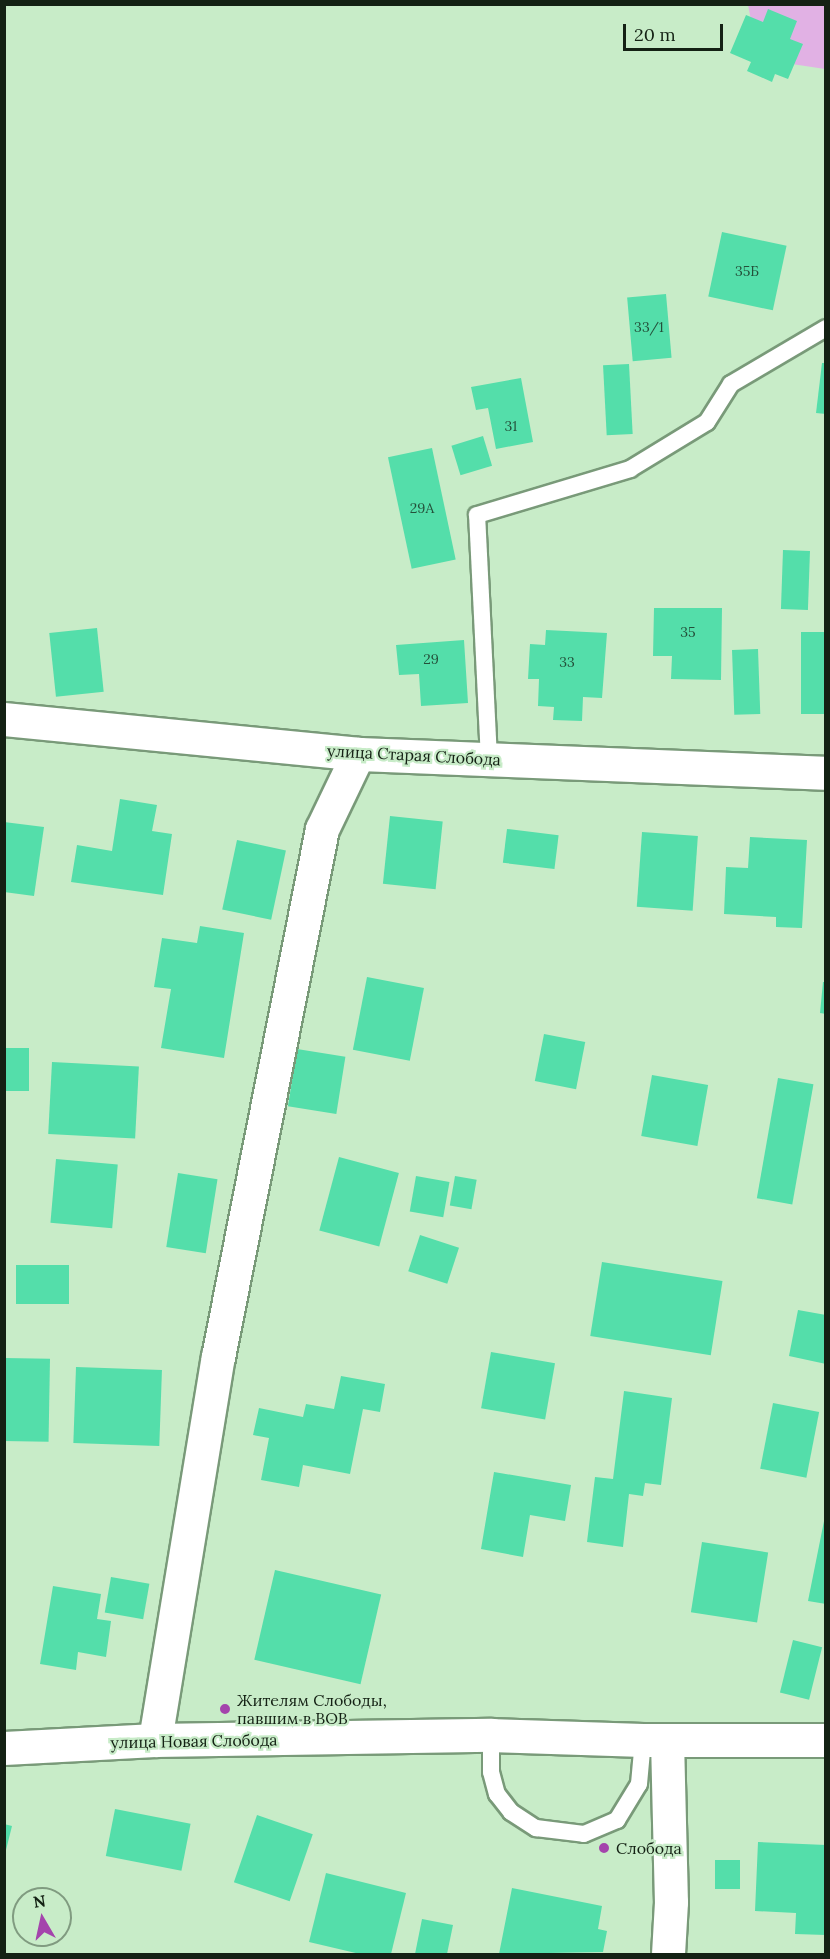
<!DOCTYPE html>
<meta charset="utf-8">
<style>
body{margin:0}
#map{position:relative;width:830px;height:1959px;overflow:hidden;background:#c8ecc8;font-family:Lora,serif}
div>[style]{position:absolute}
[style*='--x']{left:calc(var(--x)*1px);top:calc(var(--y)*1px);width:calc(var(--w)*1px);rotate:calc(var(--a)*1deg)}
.green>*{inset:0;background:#e1b1e4}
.building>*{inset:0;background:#54deaa;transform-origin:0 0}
.roads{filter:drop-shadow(2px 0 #799a79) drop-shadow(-2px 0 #799a79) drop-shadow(0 2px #799a79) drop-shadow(0 -2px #799a79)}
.service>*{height:16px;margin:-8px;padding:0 8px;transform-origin:8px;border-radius:8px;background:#fff}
.minor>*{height:33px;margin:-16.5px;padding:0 16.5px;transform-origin:16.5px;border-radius:16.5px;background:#fff}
.tertiary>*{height:33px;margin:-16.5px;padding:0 16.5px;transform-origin:16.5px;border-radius:16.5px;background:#fff}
.dots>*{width:16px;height:16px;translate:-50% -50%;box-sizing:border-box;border:3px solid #c8ecc8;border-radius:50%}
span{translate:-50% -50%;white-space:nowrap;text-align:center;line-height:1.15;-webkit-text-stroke:4.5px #c8ecc8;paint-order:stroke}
.number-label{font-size:14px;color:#24503a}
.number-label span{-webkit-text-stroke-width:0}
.street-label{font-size:16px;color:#142114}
.poi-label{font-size:16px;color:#142114}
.left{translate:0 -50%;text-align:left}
.frame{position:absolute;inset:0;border:6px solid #142114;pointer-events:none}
.north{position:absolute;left:12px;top:1887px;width:60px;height:60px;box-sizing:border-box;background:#c8ecc8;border:2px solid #809b80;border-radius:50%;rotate:351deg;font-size:16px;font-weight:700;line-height:24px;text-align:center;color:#142114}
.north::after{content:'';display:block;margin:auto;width:21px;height:27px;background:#a444ac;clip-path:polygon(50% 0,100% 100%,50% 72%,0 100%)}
.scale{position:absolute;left:623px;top:24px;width:100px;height:27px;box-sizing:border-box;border:3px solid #142114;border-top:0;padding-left:8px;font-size:18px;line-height:21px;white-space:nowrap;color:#142114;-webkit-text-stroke:4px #c8ecc8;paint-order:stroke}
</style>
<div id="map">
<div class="green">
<div style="clip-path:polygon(748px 5px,825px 5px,825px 69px,759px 59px)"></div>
</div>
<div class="building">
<div style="clip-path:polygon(768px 9px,797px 21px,790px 39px,803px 44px,788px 79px,775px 74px,772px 82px,747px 71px,751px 62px,730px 53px,746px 15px,763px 22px)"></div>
<div style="left:722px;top:232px;width:66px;height:66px;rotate:12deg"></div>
<div style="left:666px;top:294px;width:64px;height:39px;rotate:85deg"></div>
<div style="clip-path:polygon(822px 363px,826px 363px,826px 414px,816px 413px)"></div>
<div style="left:629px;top:364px;width:70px;height:26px;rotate:87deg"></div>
<div style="clip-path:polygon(521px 378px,533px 442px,496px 449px,488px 408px,476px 410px,471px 387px)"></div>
<div style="left:483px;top:436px;width:31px;height:33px;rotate:73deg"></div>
<div style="left:432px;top:448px;width:114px;height:45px;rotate:78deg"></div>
<div style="left:783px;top:550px;width:27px;height:59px;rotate:2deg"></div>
<div style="clip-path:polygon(654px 608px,722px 608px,721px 680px,671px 679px,672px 656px,653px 656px)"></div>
<div style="left:97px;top:628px;width:64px;height:48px;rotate:84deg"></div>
<div style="clip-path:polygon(546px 630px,607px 633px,602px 698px,583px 697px,582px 721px,553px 720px,554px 707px,538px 706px,539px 679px,528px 679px,530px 644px,545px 645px)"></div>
<div style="left:801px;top:632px;width:25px;height:82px"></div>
<div style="clip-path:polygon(464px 640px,468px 703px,421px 706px,419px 674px,399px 675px,396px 645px)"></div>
<div style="left:758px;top:649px;width:65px;height:26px;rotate:88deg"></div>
<div style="clip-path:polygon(120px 799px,157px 805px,152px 831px,172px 834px,163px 895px,71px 882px,77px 845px,112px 851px)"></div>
<div style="left:390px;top:816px;width:53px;height:68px;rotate:6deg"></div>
<div style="clip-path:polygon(4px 822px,44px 827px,34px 896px,4px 892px)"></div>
<div style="left:507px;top:829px;width:52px;height:34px;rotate:7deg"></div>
<div style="left:642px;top:832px;width:56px;height:75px;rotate:4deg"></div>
<div style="clip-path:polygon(750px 837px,807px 840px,802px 928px,776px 927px,776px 917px,724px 914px,726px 867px,748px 868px)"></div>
<div style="left:237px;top:840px;width:50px;height:71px;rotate:12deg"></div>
<div style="clip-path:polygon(200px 926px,244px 933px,224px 1058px,161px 1048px,171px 989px,154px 987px,162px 938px,197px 943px)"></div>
<div style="left:367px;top:977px;width:58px;height:74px;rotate:11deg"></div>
<div style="clip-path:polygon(823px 982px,826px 982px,826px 1014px,820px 1013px)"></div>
<div style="left:544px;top:1034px;width:42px;height:48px;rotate:11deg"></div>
<div style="left:4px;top:1048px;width:25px;height:43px"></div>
<div style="left:297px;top:1049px;width:49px;height:58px;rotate:9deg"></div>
<div style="left:52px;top:1062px;width:87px;height:72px;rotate:3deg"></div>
<div style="left:652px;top:1075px;width:57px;height:62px;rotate:10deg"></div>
<div style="left:778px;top:1078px;width:36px;height:122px;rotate:10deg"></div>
<div style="left:339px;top:1157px;width:62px;height:76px;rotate:15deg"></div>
<div style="left:56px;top:1159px;width:62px;height:64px;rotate:5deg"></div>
<div style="left:178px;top:1173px;width:40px;height:75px;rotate:9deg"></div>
<div style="left:416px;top:1176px;width:34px;height:36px;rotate:10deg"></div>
<div style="left:455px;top:1176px;width:22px;height:30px;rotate:10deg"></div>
<div style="left:420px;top:1235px;width:41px;height:38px;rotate:18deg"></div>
<div style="left:602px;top:1262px;width:122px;height:75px;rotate:9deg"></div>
<div style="left:16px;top:1265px;width:53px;height:39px"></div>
<div style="clip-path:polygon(798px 1310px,826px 1315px,826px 1364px,789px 1356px)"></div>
<div style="left:491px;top:1352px;width:65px;height:57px;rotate:10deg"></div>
<div style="left:4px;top:1358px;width:46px;height:83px;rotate:1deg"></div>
<div style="left:76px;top:1367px;width:86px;height:76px;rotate:2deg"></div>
<div style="clip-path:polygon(341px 1376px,385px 1384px,380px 1412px,363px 1409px,350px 1474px,303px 1465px,299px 1487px,261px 1480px,269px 1438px,253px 1435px,259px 1408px,303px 1417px,306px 1404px,334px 1409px)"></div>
<div style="clip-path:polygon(624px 1391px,672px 1398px,661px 1485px,645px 1483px,643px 1496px,629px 1494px,623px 1547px,587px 1542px,595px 1477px,613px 1479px)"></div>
<div style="left:773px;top:1403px;width:47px;height:67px;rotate:11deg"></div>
<div style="clip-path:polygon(494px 1472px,571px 1485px,565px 1521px,530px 1515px,523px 1557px,481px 1549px)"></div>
<div style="clip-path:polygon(824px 1521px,826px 1521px,826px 1604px,808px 1601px)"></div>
<div style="left:702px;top:1542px;width:67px;height:71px;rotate:9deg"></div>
<div style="left:275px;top:1570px;width:109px;height:92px;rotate:13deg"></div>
<div style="left:111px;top:1577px;width:39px;height:36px;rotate:10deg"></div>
<div style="clip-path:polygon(53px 1586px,101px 1594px,97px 1619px,111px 1621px,106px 1657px,78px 1652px,76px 1670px,40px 1664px)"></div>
<div style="left:793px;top:1640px;width:30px;height:54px;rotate:14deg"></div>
<div style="left:115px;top:1809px;width:77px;height:48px;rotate:11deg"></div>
<div style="left:257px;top:1815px;width:59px;height:71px;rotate:19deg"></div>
<div style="clip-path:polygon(4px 1824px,12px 1826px,5px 1854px,4px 1854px)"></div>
<div style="clip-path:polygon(758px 1842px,826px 1845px,826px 1935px,795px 1934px,796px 1913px,755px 1911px)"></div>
<div style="left:740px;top:1860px;width:29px;height:25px;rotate:90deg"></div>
<div style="clip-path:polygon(326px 1873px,406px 1893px,391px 1954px,360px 1954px,309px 1942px)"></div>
<div style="clip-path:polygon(512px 1888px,602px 1906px,598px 1929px,607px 1931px,603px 1952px,499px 1954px)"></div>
<div style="clip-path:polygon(422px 1919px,453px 1925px,447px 1954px,415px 1954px)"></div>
</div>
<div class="roads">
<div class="service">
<div style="--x:489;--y:759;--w:244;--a:-92.8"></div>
<div style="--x:477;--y:515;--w:160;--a:-16.7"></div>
<div style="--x:630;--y:469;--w:90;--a:-31.4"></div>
<div style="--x:707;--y:422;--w:45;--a:-57.7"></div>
<div style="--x:731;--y:384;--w:110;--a:-30.5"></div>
<div style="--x:491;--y:1735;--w:37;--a:90"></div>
<div style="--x:491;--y:1772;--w:23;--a:75"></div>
<div style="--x:497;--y:1794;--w:23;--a:52"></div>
<div style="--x:511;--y:1812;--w:30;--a:33"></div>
<div style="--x:536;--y:1828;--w:48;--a:7.1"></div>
<div style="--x:584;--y:1834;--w:36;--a:-23"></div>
<div style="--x:617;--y:1820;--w:42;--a:-58.6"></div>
<div style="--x:639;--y:1784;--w:44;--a:-84.8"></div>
</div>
<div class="minor">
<div style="--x:4;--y:719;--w:356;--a:5.6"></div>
<div style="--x:358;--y:754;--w:468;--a:2.3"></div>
<div style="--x:155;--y:1740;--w:388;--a:-80.7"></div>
<div style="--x:218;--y:1357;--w:538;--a:-78.86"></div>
<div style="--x:322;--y:829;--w:83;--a:-64.4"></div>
<div style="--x:667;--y:1740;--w:162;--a:88.6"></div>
<div style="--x:671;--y:1902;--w:52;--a:93.3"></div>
</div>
<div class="tertiary">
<div style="--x:4;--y:1748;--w:151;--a:-3"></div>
<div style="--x:155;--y:1740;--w:336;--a:-0.9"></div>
<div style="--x:491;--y:1735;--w:152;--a:1.9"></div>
<div style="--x:643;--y:1740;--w:183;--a:0"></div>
</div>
</div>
<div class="dots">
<div style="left:225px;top:1709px;background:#a444ac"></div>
<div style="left:604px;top:1848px;background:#a444ac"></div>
</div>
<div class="number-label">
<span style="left:747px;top:271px">35Б</span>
<span style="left:649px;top:327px">33/1</span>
<span style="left:511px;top:426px">31</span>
<span style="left:422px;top:508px">29A</span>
<span style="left:688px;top:632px">35</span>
<span style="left:431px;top:659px">29</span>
<span style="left:567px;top:662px">33</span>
</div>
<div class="street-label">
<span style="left:414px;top:755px;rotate:3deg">улица Старая Слобода</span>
<span style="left:194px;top:1741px;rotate:-1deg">улица Новая Слобода</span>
</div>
<div class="poi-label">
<span class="left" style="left:237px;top:1709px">Жителям Слободы,<br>павшим в ВОВ</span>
<span class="left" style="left:616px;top:1848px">Слобода</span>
</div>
<div class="frame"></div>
<div class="north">N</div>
<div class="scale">20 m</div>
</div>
